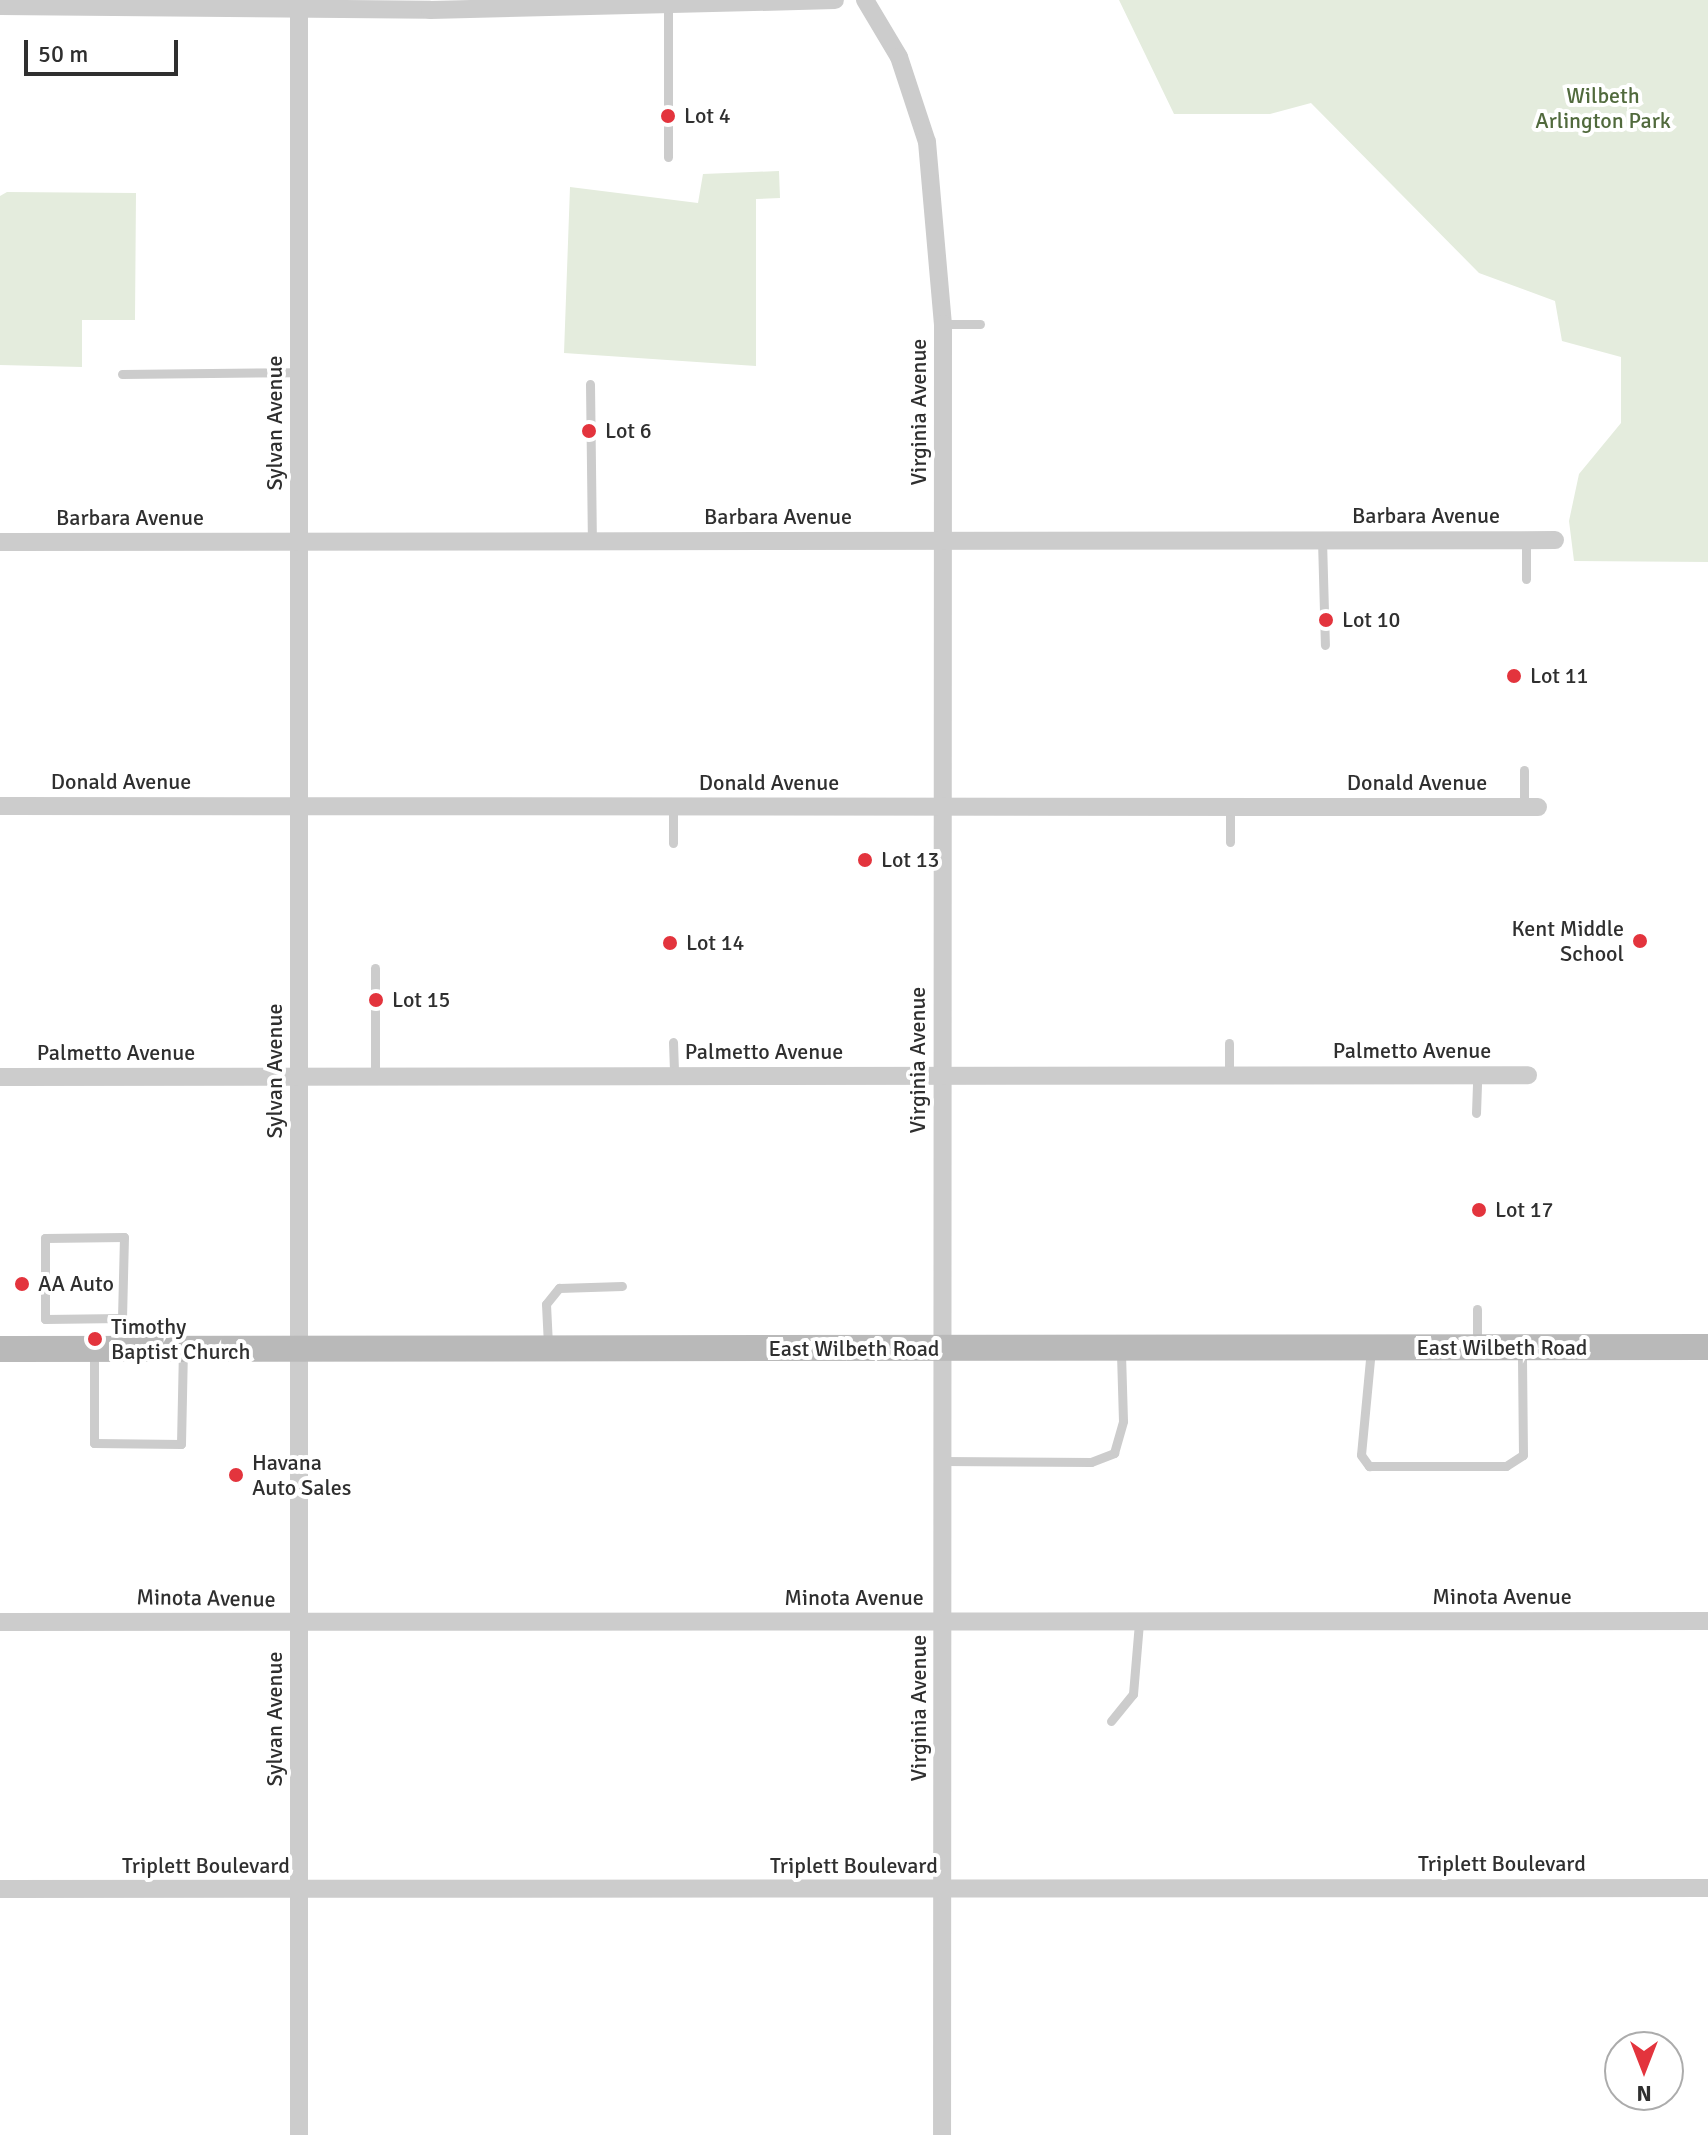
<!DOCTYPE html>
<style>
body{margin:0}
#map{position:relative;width:1708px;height:2135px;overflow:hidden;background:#fff;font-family:Signika,sans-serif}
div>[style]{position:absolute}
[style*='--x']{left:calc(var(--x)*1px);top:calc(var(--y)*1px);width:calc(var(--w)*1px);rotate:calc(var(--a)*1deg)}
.green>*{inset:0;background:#e4ecdd}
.service>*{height:9px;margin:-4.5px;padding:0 4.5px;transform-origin:4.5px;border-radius:4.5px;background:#ccc}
.minor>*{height:18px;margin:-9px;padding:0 9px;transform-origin:9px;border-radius:9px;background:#ccc}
.secondary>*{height:26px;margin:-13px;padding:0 13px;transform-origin:13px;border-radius:13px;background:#b9b9b9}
.dots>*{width:22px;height:22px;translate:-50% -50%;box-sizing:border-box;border:4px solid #fff;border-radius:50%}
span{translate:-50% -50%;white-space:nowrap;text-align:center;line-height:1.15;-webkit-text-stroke:8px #fff;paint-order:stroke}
.park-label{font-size:22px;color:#516a3d}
.poi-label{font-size:22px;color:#2f2f2f}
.left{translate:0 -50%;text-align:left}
.right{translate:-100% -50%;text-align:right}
.street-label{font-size:22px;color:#2f2f2f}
.north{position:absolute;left:1604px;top:2031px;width:80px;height:80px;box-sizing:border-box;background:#fff;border:2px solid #acacac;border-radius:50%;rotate:180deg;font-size:22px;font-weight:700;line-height:32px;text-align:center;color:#2f2f2f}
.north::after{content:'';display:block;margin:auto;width:28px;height:36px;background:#e3343d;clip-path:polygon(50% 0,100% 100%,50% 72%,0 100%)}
.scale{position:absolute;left:24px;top:40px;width:154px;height:36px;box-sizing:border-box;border:4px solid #2f2f2f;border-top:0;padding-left:10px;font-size:24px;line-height:28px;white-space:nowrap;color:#2f2f2f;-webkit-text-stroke:6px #fff;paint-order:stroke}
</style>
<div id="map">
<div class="green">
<div style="clip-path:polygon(1119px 0,1708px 0,1708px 562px,1574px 561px,1569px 521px,1579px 474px,1621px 423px,1621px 357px,1562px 341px,1555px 301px,1479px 273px,1311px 103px,1270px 114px,1174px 114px)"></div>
<div style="clip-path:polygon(779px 171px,780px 198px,756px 199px,756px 366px,564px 353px,570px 187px,698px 203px,703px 174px)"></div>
<div style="clip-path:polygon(7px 192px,136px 193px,135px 320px,82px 320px,82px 367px,0 365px,0 196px)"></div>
</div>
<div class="service">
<div style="--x:668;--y:1;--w:156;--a:90"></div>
<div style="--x:943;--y:324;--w:37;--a:0"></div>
<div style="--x:122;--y:374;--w:178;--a:-0.6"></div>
<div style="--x:590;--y:384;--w:157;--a:89.3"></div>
<div style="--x:1322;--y:540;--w:105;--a:88.4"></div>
<div style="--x:1526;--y:579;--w:39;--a:-90"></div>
<div style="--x:673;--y:807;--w:36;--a:90"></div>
<div style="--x:1230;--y:807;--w:35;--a:90"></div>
<div style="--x:1524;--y:807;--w:37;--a:-90"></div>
<div style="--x:375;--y:968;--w:109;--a:90"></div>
<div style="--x:673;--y:1042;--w:34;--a:88"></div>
<div style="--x:1229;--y:1043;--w:32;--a:90"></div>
<div style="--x:1476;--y:1113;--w:38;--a:-88"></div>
<div style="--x:1477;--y:1309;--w:36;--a:90"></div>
<div style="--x:548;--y:1345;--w:41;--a:-92.8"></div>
<div style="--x:546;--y:1304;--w:21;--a:-51"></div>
<div style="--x:559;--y:1288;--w:63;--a:-1.8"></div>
<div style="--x:122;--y:1346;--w:28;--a:-90"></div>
<div style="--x:122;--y:1318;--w:81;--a:-88.6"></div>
<div style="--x:124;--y:1237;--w:79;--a:179.3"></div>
<div style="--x:45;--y:1238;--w:81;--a:90"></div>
<div style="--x:45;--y:1319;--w:77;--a:-0.7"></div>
<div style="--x:1371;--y:1349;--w:106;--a:95.4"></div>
<div style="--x:1361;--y:1455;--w:14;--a:54"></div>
<div style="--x:1369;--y:1466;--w:137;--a:0"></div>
<div style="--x:1506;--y:1466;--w:20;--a:-33"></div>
<div style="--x:1523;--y:1455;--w:104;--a:-90.6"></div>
<div style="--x:94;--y:1352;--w:91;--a:90"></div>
<div style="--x:94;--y:1443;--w:87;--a:0.7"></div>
<div style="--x:181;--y:1444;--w:92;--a:-88.8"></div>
<div style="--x:942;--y:1461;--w:149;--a:0.4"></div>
<div style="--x:1091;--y:1462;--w:25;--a:-21"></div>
<div style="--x:1114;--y:1453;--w:33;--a:-74"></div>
<div style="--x:1123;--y:1421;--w:69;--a:-91.7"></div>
<div style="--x:1111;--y:1721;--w:35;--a:-51"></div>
<div style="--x:1133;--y:1694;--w:72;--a:-85.2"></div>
</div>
<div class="minor">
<div style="--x:865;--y:0;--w:66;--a:59.2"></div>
<div style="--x:899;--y:57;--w:89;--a:71.8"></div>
<div style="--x:927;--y:142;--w:183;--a:85"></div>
<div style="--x:943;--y:324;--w:1811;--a:90.03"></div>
<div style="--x:0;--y:6;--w:430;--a:0.5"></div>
<div style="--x:430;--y:10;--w:405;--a:-1.4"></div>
<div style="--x:299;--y:8;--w:2127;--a:90"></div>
<div style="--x:0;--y:542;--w:1555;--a:-0.07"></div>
<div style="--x:0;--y:806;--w:1538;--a:0.04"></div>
<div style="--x:0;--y:1077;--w:1528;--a:-0.07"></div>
<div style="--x:0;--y:1622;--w:1708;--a:-0.03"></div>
<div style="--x:0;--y:1889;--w:1708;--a:-0.03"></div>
</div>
<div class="secondary">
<div style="--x:0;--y:1349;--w:1708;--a:-0.07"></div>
</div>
<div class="dots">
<div style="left:668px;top:116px;background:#e3343d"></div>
<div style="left:589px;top:431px;background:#e3343d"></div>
<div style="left:1326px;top:620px;background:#e3343d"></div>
<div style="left:1514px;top:676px;background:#e3343d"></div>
<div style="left:865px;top:860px;background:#e3343d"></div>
<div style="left:1640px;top:941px;background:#e3343d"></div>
<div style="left:670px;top:943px;background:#e3343d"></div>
<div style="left:376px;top:1000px;background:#e3343d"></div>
<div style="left:1479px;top:1210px;background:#e3343d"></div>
<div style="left:22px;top:1284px;background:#e3343d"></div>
<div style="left:95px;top:1339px;background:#e3343d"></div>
<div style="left:236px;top:1475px;background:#e3343d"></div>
</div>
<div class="park-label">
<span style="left:1603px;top:108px">Wilbeth<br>Arlington Park</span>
</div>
<div class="poi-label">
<span class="left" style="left:684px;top:116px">Lot 4</span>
<span class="left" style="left:605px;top:431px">Lot 6</span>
<span class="left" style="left:1342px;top:620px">Lot 10</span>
<span class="left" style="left:1530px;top:676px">Lot 11</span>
<span class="left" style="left:881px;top:860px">Lot 13</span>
<span class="right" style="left:1624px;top:941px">Kent Middle<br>School</span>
<span class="left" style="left:686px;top:943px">Lot 14</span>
<span class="left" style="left:392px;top:1000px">Lot 15</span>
<span class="left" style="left:1495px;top:1210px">Lot 17</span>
<span class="left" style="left:38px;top:1284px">AA Auto</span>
<span class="left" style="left:111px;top:1339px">Timothy<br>Baptist Church</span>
<span class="left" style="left:252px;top:1475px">Havana<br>Auto Sales</span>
</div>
<div class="street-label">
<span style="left:919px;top:412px;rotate:-90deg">Virginia Avenue</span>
<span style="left:275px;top:423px;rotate:-90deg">Sylvan Avenue</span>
<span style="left:1426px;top:516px">Barbara Avenue</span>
<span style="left:778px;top:517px">Barbara Avenue</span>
<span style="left:130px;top:518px">Barbara Avenue</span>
<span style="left:121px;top:782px">Donald Avenue</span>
<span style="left:769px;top:783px">Donald Avenue</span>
<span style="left:1417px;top:783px">Donald Avenue</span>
<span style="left:1412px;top:1051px">Palmetto Avenue</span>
<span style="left:764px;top:1052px">Palmetto Avenue</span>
<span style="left:116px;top:1053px">Palmetto Avenue</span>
<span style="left:918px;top:1060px;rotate:-90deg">Virginia Avenue</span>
<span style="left:275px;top:1071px;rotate:-90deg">Sylvan Avenue</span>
<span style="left:1502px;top:1348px">East Wilbeth Road</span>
<span style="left:854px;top:1349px">East Wilbeth Road</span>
<span style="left:1502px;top:1597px">Minota Avenue</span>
<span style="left:206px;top:1598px;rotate:1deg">Minota Avenue</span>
<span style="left:854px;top:1598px">Minota Avenue</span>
<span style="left:919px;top:1708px;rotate:-90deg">Virginia Avenue</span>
<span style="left:275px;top:1719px;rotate:-90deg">Sylvan Avenue</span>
<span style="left:1502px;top:1864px">Triplett Boulevard</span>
<span style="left:206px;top:1866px">Triplett Boulevard</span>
<span style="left:854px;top:1866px">Triplett Boulevard</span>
</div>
<div class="north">N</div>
<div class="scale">50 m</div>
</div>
